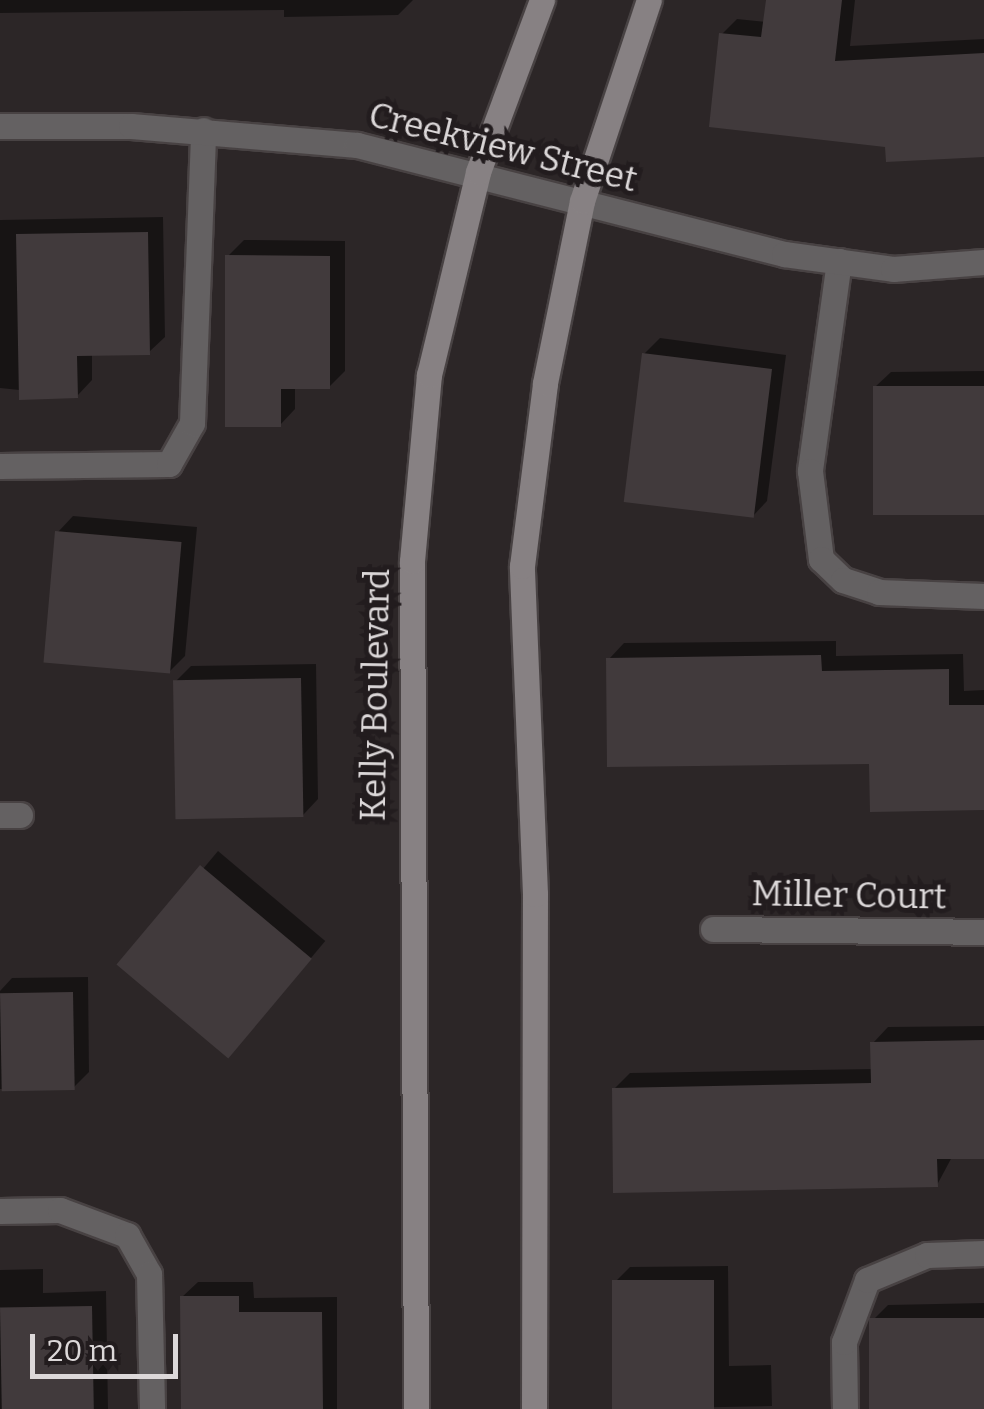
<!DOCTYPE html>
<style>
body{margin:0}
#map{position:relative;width:984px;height:1409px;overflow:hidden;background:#2c2627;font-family:Bitter,serif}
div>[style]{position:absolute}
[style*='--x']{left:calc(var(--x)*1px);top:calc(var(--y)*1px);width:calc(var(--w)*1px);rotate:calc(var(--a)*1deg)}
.shadow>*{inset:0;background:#0007;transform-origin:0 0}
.building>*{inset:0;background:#413a3c;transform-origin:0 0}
.roads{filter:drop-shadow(2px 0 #484243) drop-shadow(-2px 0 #484243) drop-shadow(0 2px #484243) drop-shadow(0 -2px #484243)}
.lane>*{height:25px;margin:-12.5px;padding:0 12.5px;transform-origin:12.5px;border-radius:12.5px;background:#646162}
.street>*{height:25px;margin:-12.5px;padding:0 12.5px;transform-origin:12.5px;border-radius:12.5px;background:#646162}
.secondary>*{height:25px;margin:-12.5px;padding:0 12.5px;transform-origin:12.5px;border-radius:12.5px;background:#878183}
span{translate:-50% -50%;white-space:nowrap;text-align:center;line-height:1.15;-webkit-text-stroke:10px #221c1e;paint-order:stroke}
.street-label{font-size:35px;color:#dcd8d9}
.scale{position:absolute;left:30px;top:1334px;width:148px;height:45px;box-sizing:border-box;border:5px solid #dcd8d9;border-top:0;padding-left:12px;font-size:30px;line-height:35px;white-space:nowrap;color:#dcd8d9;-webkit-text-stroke:8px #221c1e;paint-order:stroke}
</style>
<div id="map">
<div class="shadow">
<div style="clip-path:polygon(0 0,413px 0,398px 15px,284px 17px,284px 10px,0 13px)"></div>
<div style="clip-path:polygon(768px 0,855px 0,850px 46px,984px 39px,984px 154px,888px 145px,722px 34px,737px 19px,766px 22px)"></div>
<div style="clip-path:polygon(163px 217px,165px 337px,149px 352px,92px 353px,92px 380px,77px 396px,0 388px,0 220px)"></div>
<div style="clip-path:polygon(244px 240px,345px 241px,345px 371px,329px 387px,295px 387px,295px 409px,280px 425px,228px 256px)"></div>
<div style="clip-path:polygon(660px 338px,786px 355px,767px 501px,752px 517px,644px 354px)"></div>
<div style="clip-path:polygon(984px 371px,984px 515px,875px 387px,891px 372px)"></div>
<div style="clip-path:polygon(73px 516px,197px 527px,185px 656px,169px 672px,58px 532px)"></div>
<div style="clip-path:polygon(836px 641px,836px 656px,963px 654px,964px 691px,984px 690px,984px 809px,609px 659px,624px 643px)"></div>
<div style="clip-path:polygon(316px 664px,318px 799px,303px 815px,175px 682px,191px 666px)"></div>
<div style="left:218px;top:851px;width:140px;height:149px;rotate:40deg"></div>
<div style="clip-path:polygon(88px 977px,89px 1072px,74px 1087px,0 1089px,0 991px,12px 978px)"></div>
<div style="clip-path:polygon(984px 1026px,984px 1156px,952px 1157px,937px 1185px,614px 1089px,630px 1073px,873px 1069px,873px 1043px,888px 1027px)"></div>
<div style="clip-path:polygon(728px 1266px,729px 1366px,771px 1365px,772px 1406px,616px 1409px,615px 1282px,630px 1267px)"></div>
<div style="clip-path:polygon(43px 1269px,43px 1293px,106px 1291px,108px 1409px,0 1409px,0 1270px)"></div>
<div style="clip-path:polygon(198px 1282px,253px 1282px,254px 1298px,337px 1297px,337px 1409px,184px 1409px,182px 1297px)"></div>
<div style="clip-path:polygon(984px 1303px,984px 1409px,873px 1409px,872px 1321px,888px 1305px)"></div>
</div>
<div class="building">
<div style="clip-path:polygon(766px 0,842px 0,835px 61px,984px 53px,984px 157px,886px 162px,885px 147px,709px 127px,719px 33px,761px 37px)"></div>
<div style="clip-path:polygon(148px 232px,150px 355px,77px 356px,78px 398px,19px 400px,16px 234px)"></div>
<div style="clip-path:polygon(225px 255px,330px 256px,330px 389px,281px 389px,281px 427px,225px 427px)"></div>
<div style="left:642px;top:353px;width:131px;height:150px;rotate:7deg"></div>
<div style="left:873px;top:386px;width:111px;height:129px"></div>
<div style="left:55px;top:531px;width:127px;height:132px;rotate:5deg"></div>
<div style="clip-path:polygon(821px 655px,822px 671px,949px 669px,949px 705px,984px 705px,984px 810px,870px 812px,869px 764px,607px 767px,606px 658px)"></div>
<div style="left:301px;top:678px;width:139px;height:128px;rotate:89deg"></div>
<div style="left:200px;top:865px;width:146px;height:130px;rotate:40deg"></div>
<div style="left:73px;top:992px;width:98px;height:73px;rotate:89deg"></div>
<div style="clip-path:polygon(984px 1040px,984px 1159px,937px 1159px,938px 1187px,613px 1193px,612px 1088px,871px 1083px,870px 1042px)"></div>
<div style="left:714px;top:1280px;width:129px;height:102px;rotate:90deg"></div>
<div style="clip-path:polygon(180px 1296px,239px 1296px,239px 1312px,322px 1312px,323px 1409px,181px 1409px)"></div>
<div style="left:92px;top:1306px;width:103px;height:92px;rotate:89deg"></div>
<div style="left:984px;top:1318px;width:91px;height:115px;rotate:90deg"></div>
</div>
<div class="roads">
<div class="lane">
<div style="--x:839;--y:261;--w:212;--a:97.9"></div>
<div style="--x:810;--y:471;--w:89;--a:82.9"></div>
<div style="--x:821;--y:559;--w:30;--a:44"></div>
<div style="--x:843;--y:580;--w:38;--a:18"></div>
<div style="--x:879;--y:592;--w:105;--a:2.2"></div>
<div style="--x:0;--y:466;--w:169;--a:-0.7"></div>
<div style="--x:169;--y:464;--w:47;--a:-60.7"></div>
<div style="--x:192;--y:423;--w:293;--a:-87.8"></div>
<div style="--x:0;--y:1211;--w:60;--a:-1"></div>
<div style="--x:60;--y:1210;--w:72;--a:20.5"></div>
<div style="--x:127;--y:1235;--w:45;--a:60.6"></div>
<div style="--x:149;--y:1274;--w:135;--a:88.7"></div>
<div style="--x:845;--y:1409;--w:67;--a:-90.9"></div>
<div style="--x:844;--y:1342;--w:66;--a:-69.6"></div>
<div style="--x:867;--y:1280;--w:65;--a:-22.6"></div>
<div style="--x:927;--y:1255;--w:57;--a:-2"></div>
</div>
<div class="street">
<div style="--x:0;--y:126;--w:131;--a:0"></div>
<div style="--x:131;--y:126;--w:227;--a:4.8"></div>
<div style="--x:357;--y:145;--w:441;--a:14.3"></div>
<div style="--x:784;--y:254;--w:110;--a:7.8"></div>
<div style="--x:893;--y:269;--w:91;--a:-4.4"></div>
<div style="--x:0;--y:815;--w:20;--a:0"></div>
<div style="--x:713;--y:929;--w:271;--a:0.6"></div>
</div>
<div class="secondary">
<div style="--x:416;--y:1409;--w:848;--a:-90.27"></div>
<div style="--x:412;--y:561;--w:187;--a:-84.8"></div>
<div style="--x:429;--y:375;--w:209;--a:-76.4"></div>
<div style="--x:478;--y:172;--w:184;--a:-69.6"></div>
<div style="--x:534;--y:1409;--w:515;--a:-89.89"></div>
<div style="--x:535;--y:894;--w:328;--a:-92.3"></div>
<div style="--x:522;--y:566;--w:184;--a:-82.8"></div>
<div style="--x:545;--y:383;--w:186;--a:-78.5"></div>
<div style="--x:582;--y:201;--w:212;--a:-71.6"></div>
</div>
</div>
<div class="street-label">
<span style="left:503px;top:147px;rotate:14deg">Creekview Street</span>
<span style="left:375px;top:695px;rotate:-89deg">Kelly Boulevard</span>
<span style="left:849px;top:895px;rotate:1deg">Miller Court</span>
</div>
<div class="scale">20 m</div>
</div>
